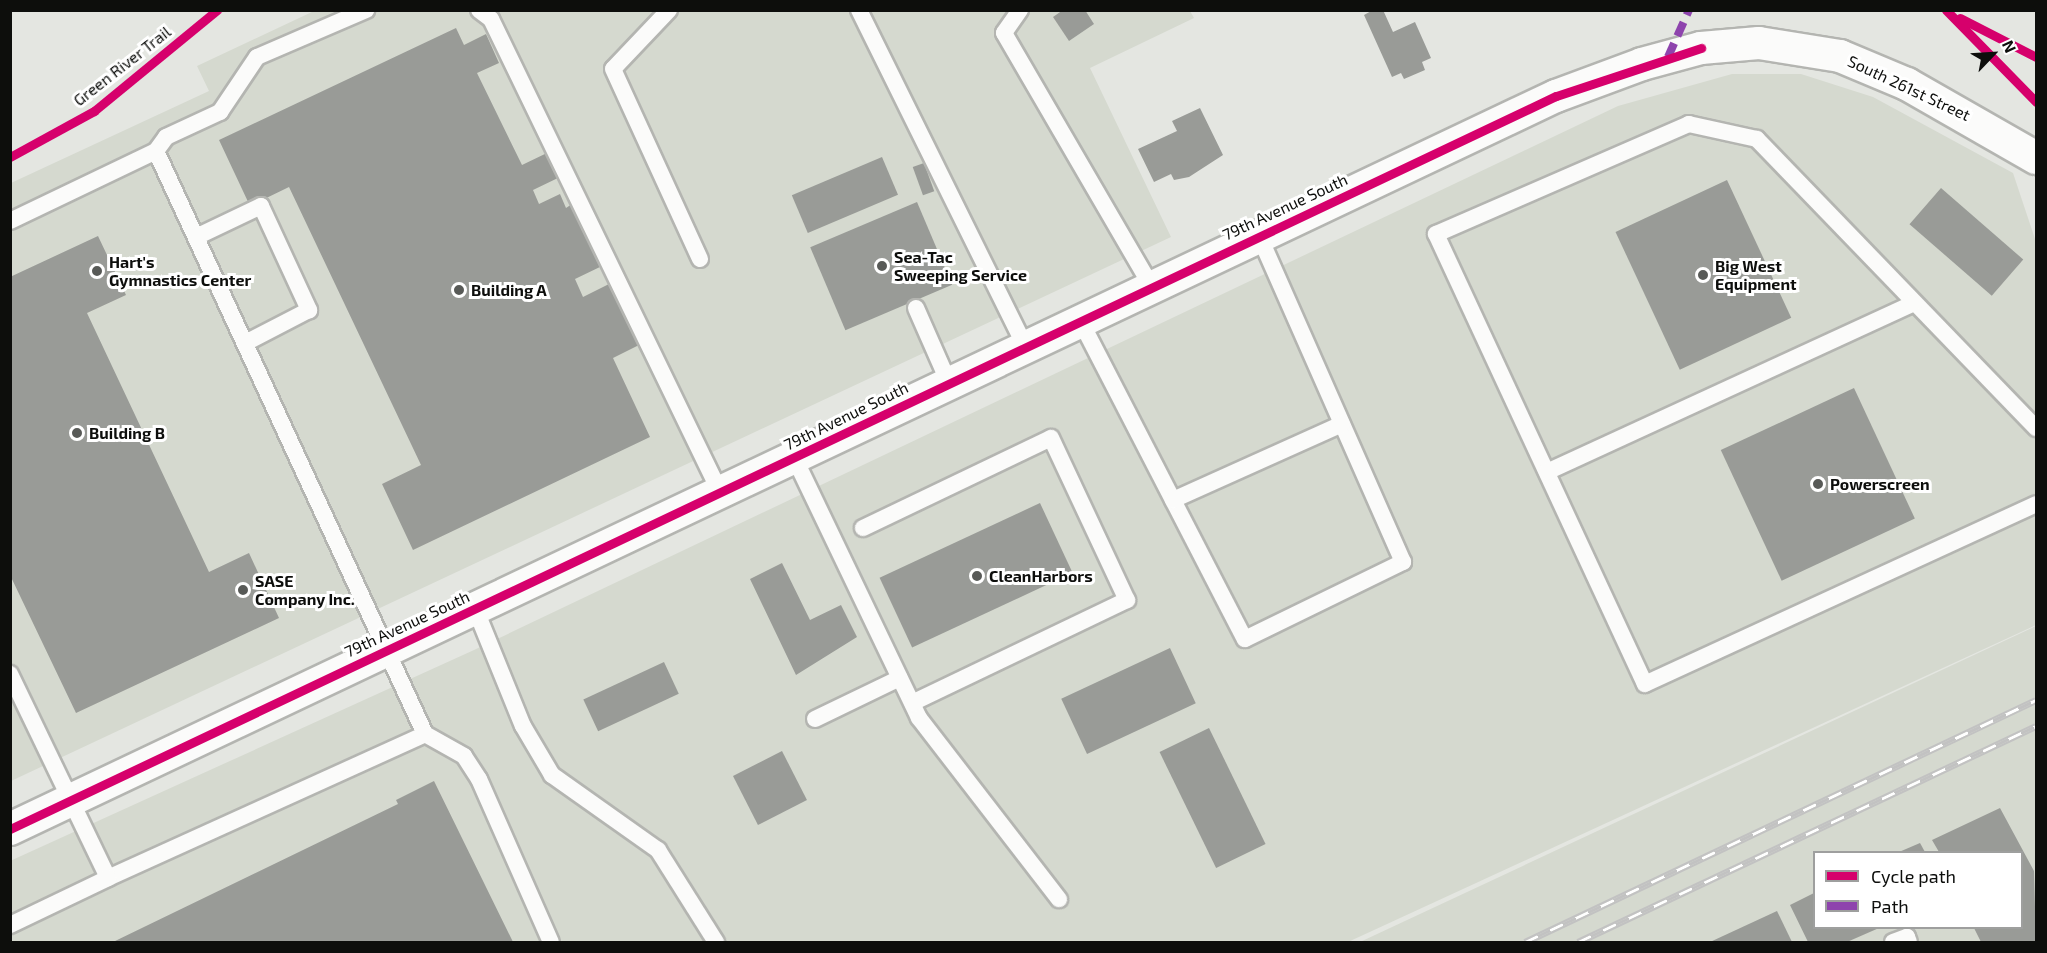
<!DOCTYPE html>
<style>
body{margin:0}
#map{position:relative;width:2047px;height:953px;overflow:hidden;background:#e4e6e1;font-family:"Exo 2",sans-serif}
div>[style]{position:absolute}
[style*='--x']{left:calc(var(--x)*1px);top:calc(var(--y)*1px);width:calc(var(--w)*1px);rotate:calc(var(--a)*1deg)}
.built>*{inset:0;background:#d5d9cf}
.building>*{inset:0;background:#999b97;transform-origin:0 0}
.roads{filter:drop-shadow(2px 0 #b4b5b1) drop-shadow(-2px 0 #b4b5b1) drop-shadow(0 2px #b4b5b1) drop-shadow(0 -2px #b4b5b1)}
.service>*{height:16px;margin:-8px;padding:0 8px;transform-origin:8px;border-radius:8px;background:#fbfbfa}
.minor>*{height:32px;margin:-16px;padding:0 16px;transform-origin:16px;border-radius:16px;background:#fbfbfa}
.rail>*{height:7px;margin-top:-3.5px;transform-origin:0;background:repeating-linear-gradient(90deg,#fff 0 14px,#c2c2c2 0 28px);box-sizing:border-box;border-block:2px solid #c2c2c2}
.quiet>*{height:8px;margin-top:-4px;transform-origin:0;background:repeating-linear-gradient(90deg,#8e44ad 0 15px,transparent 0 23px)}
.cycleway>*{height:9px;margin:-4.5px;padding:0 4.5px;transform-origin:4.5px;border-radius:4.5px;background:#d6006c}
.dots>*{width:16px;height:16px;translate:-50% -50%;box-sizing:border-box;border:3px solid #fff;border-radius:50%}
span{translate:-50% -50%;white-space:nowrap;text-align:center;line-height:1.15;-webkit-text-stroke:6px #fff;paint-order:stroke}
.street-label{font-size:16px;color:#0d0e0c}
.poi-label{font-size:16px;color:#0d0e0c;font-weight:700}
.left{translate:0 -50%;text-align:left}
.frame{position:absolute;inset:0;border:12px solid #0d0e0c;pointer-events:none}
.legend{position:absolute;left:1813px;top:851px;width:210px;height:78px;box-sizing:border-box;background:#fff;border:2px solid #9e9f9e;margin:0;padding:8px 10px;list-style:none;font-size:18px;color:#0d0e0c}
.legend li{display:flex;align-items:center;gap:12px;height:30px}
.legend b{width:30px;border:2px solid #9e9f9e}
.north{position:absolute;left:1963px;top:24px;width:60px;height:60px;-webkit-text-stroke:4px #fff;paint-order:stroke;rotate:65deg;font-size:16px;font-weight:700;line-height:24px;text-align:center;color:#0d0e0c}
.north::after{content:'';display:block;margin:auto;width:21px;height:27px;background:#0d0e0c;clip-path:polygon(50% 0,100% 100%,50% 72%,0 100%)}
</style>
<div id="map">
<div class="built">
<div style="clip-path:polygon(314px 11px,1190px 11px,1194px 18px,1090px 68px,1171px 237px,11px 781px,11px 183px,209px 91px,197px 66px)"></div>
<div style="clip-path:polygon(1732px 74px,1801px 74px,1873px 97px,2013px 173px,2036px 242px,2036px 625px,1348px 942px,11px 942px,10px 861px,474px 650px,1618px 106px)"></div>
<div style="clip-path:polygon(evenodd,2036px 626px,2036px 942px,1360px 942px,2036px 626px,1814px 852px,2022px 852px,2022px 928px,1814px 928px,1814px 852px)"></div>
</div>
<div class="building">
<div style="clip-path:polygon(1063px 10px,1085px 10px,1094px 24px,1069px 41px,1053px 17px)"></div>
<div style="clip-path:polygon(1373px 10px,1383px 10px,1393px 32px,1415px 22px,1431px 58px,1422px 62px,1425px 70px,1404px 79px,1401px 73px,1392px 77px,1364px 15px)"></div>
<div style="clip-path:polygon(456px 28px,464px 45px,486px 34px,499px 63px,477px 73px,522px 165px,549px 152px,560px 177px,533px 190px,539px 204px,560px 194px,566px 208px,572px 204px,602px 266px,575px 279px,583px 297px,609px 284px,639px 345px,613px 358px,650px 437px,413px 550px,382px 484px,421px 465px,289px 187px,250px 206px,219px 140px)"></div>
<div style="clip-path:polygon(1200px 108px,1223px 155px,1189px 177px,1174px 180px,1171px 174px,1154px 182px,1138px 149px,1177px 131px,1172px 121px)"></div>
<div style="left:882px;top:157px;width:41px;height:98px;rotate:67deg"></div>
<div style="left:924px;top:163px;width:30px;height:12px;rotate:70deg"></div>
<div style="left:1727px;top:180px;width:152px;height:123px;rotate:65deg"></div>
<div style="left:1941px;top:188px;width:109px;height:48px;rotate:41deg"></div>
<div style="left:917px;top:202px;width:90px;height:116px;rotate:67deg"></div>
<div style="clip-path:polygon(98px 236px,126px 295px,87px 313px,209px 572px,249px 553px,279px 618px,76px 713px,10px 575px,10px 277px)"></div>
<div style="left:1854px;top:388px;width:144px;height:147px;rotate:65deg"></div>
<div style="left:1040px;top:503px;width:77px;height:177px;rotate:65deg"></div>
<div style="clip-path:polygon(782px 563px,810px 620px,841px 605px,857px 637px,796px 675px,750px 579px)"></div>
<div style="left:1170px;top:648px;width:61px;height:120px;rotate:65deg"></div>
<div style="left:664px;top:662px;width:35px;height:89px;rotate:65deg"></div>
<div style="left:1209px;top:728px;width:129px;height:55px;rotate:64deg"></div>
<div style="left:782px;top:751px;width:55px;height:55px;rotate:63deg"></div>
<div style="clip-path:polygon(434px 781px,513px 942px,113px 942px,398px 804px,396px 800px)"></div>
<div style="clip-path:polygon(2000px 808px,2034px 871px,2036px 942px,1981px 942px,1974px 928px,2022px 928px,2022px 852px,1939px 852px,1932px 840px)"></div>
<div style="clip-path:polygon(1920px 843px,1925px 852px,1899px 852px)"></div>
<div style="clip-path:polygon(1814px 893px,1814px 928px,1879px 928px,1847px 942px,1808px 942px,1790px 905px)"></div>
<div style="clip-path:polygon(1777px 911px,1792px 942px,1710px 942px)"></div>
</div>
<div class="roads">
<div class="service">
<div style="--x:479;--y:10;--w:15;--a:37"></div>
<div style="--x:491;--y:19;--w:526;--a:64.17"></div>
<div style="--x:669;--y:10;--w:81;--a:133.5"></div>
<div style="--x:613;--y:69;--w:209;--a:65.4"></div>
<div style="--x:859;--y:10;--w:375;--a:63.7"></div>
<div style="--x:1020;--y:10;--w:28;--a:125"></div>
<div style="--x:1004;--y:33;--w:293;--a:59.8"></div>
<div style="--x:156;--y:151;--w:642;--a:65.23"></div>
<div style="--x:425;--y:734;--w:45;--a:29.4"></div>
<div style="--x:464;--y:756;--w:27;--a:57"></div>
<div style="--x:479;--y:779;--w:178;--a:66.2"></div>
<div style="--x:10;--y:221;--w:162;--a:-25.6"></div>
<div style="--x:156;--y:151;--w:17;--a:-54"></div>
<div style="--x:166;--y:137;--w:60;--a:-24.8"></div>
<div style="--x:220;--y:112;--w:66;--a:-56.1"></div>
<div style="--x:257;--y:57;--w:119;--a:-23.3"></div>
<div style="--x:196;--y:237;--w:72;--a:-25.5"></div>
<div style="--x:261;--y:206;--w:115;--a:65.2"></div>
<div style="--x:309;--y:310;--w:72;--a:152.7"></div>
<div style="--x:916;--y:308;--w:82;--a:66.3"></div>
<div style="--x:1080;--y:320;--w:359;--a:62.7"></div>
<div style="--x:1245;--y:639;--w:176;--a:-26"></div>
<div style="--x:1403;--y:562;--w:357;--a:-113.8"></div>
<div style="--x:2036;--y:428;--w:402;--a:-134"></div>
<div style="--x:1757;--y:139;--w:70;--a:-167.6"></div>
<div style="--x:1689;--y:124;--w:276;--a:156.5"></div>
<div style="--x:1436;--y:234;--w:496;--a:65.1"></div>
<div style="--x:1645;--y:684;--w:430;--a:-24.7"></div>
<div style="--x:794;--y:457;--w:289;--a:64.4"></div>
<div style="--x:919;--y:718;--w:229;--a:52.3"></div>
<div style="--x:1547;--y:472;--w:404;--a:-24.7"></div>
<div style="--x:1173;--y:500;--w:185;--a:-24.2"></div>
<div style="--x:863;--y:528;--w:208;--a:-25.6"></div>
<div style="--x:1051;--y:438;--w:179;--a:64.9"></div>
<div style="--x:1127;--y:600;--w:238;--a:154.4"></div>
<div style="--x:475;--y:608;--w:127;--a:67.9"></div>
<div style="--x:523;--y:726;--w:57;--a:59.4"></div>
<div style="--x:552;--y:775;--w:130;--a:35.3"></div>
<div style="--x:658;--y:850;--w:109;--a:57.8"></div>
<div style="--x:10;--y:674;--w:226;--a:64.3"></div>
<div style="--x:108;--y:878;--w:348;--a:-24.4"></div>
<div style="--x:815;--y:719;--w:94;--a:-25.8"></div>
<div style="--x:10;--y:925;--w:109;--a:-25.6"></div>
<div style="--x:1893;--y:942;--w:15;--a:-20"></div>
<div style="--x:1907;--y:937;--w:5;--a:68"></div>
</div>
<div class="minor">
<div style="--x:10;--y:829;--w:1711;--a:-25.37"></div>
<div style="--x:1556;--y:96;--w:92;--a:-20.4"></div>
<div style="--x:1642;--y:64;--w:61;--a:-15.2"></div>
<div style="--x:1701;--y:48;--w:58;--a:-4.9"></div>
<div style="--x:1759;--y:43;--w:82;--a:9.1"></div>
<div style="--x:1840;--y:56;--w:73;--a:22.7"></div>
<div style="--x:1907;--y:84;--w:149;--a:29.8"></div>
</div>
</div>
<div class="rail">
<div style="--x:1525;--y:942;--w:565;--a:-25.34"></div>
<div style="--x:1578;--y:942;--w:506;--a:-25.25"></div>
</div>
<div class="quiet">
<div style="--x:1668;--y:57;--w:51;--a:-65.9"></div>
</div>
<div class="cycleway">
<div style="--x:1946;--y:10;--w:129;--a:45.6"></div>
<div style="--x:1960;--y:18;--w:85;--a:27.2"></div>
<div style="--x:10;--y:157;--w:96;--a:-28.7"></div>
<div style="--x:94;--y:111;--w:159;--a:-39.4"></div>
<div style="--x:10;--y:829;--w:1711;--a:-25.37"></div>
<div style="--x:1556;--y:96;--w:153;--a:-18.3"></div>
</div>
<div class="dots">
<div style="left:882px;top:266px;background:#585a57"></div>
<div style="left:97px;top:271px;background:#585a57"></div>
<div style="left:1703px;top:275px;background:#585a57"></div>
<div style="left:459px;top:290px;background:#585a57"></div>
<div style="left:77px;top:433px;background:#585a57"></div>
<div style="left:1818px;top:484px;background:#585a57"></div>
<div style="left:977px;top:576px;background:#585a57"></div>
<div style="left:243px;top:590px;background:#585a57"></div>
</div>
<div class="street-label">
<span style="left:122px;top:66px;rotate:-38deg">Green River Trail</span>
<span style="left:1909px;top:88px;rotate:25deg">South 261st Street</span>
<span style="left:1285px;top:207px;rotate:-25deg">79th Avenue South</span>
<span style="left:846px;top:416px;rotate:-26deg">79th Avenue South</span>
<span style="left:407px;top:624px;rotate:-25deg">79th Avenue South</span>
</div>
<div class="poi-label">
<span class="left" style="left:894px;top:266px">Sea-Tac<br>Sweeping Service</span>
<span class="left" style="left:109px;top:271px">Hart's<br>Gymnastics Center</span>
<span class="left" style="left:1715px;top:275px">Big West<br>Equipment</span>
<span class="left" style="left:471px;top:290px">Building A</span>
<span class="left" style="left:89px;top:433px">Building B</span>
<span class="left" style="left:1830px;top:484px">Powerscreen</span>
<span class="left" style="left:989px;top:576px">CleanHarbors</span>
<span class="left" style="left:255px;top:590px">SASE<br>Company Inc.</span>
</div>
<div class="frame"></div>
<ul class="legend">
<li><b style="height:8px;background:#d6006c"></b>Cycle path</li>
<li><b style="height:8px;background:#8e44ad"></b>Path</li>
</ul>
<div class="north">N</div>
</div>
